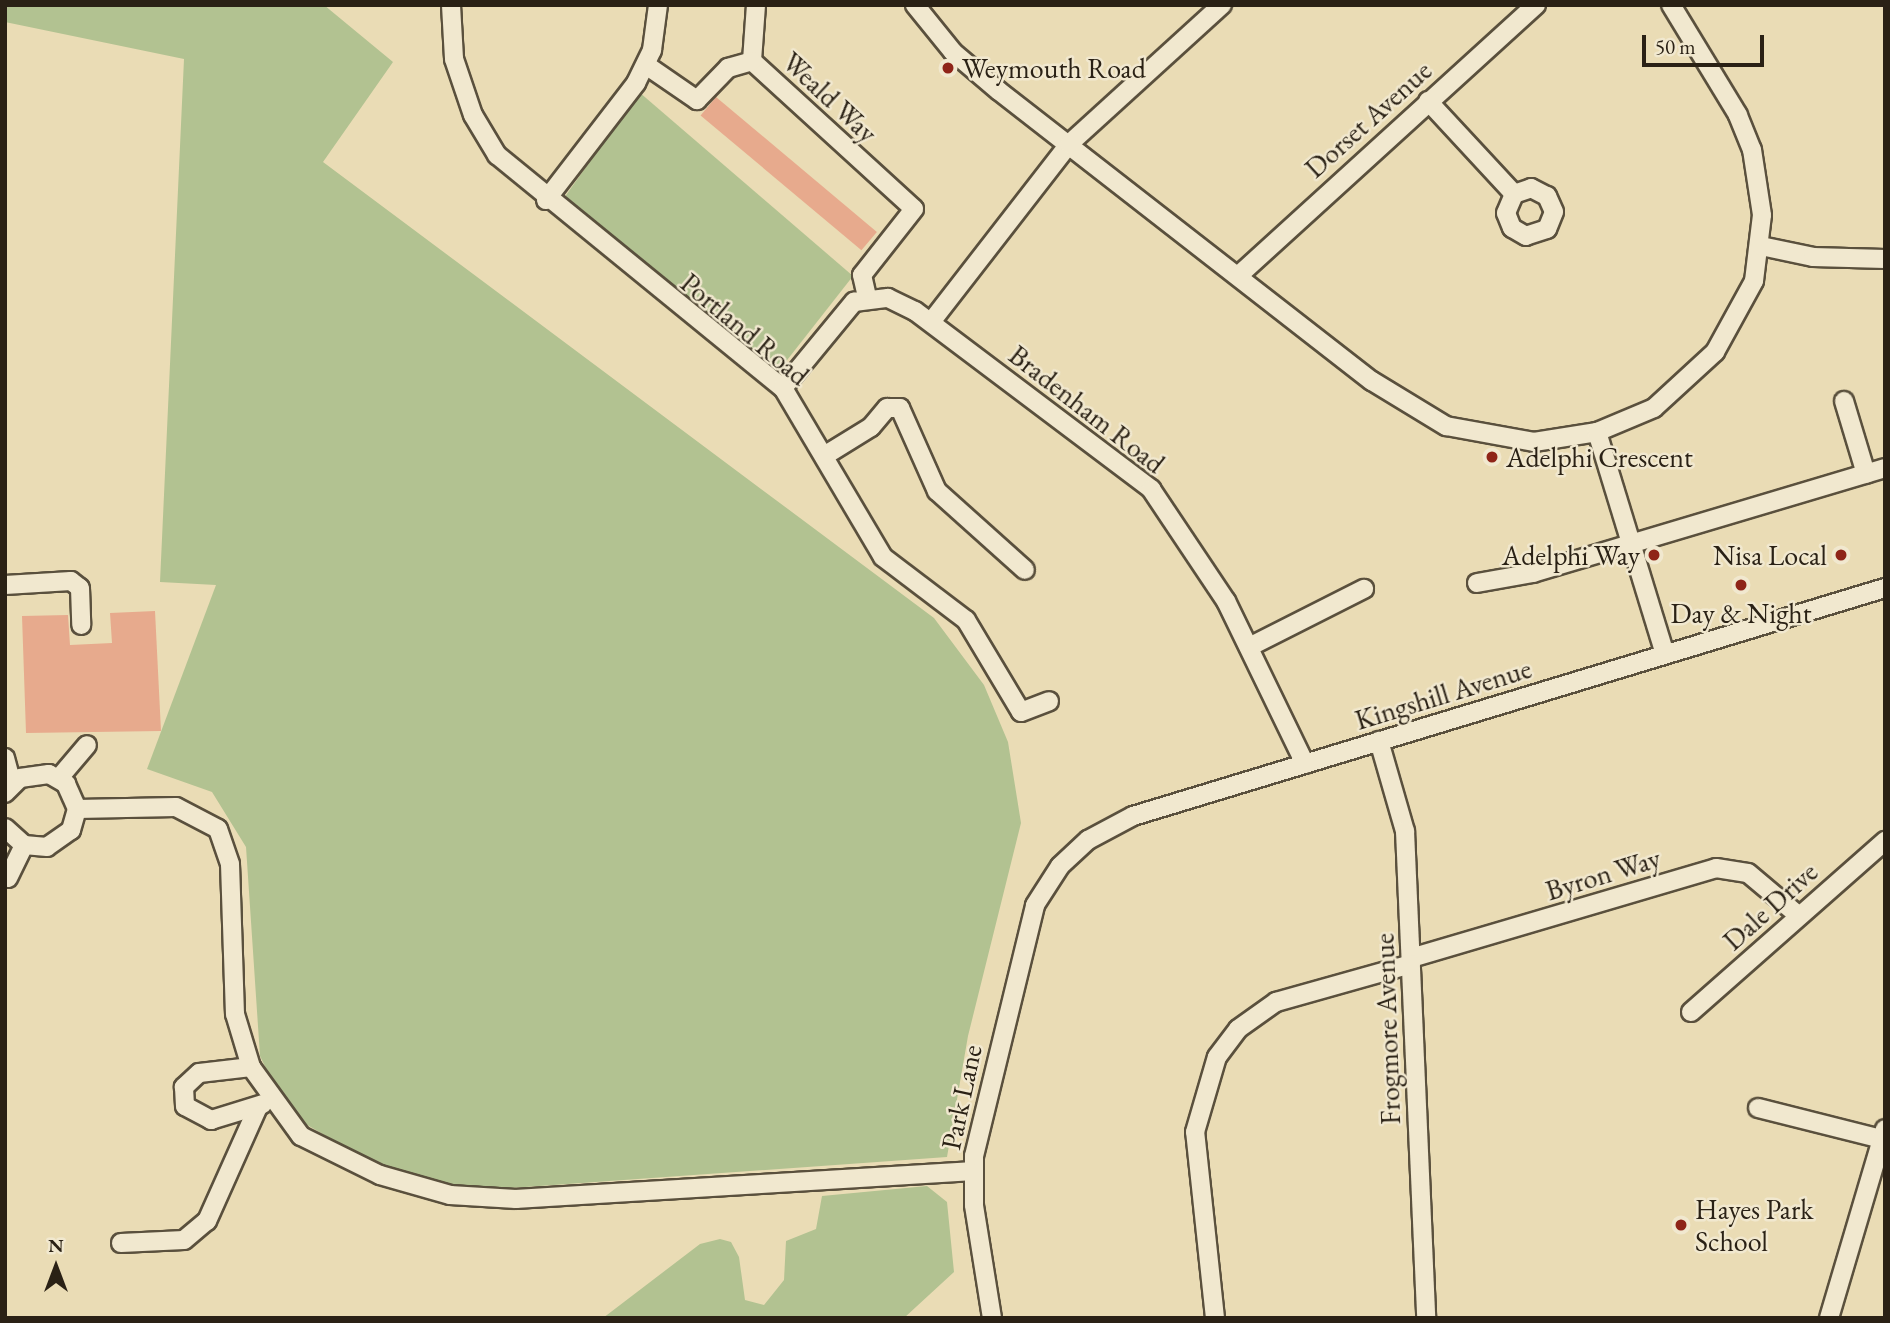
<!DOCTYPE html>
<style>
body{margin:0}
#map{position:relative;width:1890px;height:1323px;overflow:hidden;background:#eadcb5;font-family:"EB Garamond",serif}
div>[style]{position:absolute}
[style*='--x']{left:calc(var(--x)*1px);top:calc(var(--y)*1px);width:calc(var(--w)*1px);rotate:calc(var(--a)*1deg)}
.green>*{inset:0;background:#b2c291}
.building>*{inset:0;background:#e7aa8d;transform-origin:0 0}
.roads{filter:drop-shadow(2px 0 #5a503d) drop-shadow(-2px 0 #5a503d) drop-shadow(0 2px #5a503d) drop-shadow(0 -2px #5a503d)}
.minor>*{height:18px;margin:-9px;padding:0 9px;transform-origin:9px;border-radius:9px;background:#f1e8cf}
.dots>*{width:19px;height:19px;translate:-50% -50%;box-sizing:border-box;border:4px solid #f1e8cf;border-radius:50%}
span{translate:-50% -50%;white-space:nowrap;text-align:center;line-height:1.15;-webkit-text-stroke:5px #f1e8cf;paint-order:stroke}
.poi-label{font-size:28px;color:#2a2115}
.left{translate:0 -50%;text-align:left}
.right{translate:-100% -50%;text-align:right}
.street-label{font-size:28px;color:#2a2115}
.frame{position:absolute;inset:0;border:7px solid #2a2115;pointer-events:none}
.north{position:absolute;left:21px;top:1232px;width:70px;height:70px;-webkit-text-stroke:5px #f1e8cf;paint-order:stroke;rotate:0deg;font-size:19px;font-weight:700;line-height:28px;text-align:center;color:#2a2115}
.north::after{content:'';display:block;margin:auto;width:24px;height:32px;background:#2a2115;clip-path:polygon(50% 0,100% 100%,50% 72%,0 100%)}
.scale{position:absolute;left:1642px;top:35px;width:122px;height:32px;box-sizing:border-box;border:4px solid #2a2115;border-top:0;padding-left:9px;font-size:21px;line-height:24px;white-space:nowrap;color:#2a2115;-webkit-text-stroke:5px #f1e8cf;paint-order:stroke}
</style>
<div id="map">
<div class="green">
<div style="clip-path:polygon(5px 5px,324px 5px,393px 62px,323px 162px,934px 618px,984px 685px,1008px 742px,1021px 823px,968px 1036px,947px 1157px,498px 1189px,434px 1184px,375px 1164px,288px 1114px,260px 1056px,246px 847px,212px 792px,147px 769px,216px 585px,160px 582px,184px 59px,5px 22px)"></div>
<div style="clip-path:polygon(639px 92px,853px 276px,784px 364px,766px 364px,564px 198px)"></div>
<div style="clip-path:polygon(927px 1186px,947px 1202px,954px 1272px,904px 1318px,603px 1318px,700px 1244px,720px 1239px,731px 1242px,739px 1257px,745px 1300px,764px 1305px,784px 1280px,786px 1241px,816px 1229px,822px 1196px)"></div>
</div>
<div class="building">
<div style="left:716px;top:97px;width:210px;height:24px;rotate:40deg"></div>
<div style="clip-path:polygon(155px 611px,161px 731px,26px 733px,22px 616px,68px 615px,70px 645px,112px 643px,110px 613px)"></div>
</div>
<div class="roads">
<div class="minor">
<div style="--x:451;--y:5;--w:54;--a:86.8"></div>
<div style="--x:454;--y:59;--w:59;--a:71.3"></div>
<div style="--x:473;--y:115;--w:47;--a:59"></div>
<div style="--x:497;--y:155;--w:369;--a:39.2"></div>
<div style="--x:783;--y:388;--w:196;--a:59.4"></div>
<div style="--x:883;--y:557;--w:104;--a:37.2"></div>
<div style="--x:966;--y:620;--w:107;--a:59.1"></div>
<div style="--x:1021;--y:712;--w:30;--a:-21"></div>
<div style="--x:756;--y:5;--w:56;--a:94.1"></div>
<div style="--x:752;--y:61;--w:219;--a:42.4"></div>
<div style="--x:914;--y:209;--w:84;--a:128.2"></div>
<div style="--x:862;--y:275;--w:23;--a:77"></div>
<div style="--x:915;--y:5;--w:60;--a:51"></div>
<div style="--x:953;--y:52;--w:60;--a:40.3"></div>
<div style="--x:999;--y:91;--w:472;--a:37.9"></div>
<div style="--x:1372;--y:381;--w:87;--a:31.3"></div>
<div style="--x:1446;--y:426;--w:89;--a:10.3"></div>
<div style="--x:1534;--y:442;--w:64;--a:-9"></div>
<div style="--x:1597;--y:432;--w:62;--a:-22.8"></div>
<div style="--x:1654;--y:408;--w:83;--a:-42.6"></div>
<div style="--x:1715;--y:352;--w:81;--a:-61.2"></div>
<div style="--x:1754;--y:281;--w:66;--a:-83.1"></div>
<div style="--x:1762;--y:215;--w:66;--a:-98.7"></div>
<div style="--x:1752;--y:150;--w:38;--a:-112"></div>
<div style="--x:1738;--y:115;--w:129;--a:-121.3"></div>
<div style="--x:646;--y:65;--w:62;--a:34.5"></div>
<div style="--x:697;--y:100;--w:45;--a:-45.9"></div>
<div style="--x:728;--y:68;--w:25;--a:-16"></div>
<div style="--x:1428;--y:101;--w:127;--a:47.2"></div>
<div style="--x:1514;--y:194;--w:18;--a:-19"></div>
<div style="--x:1531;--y:188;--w:18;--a:27"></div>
<div style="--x:1547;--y:196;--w:17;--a:66"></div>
<div style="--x:1554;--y:212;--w:18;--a:112"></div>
<div style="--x:1547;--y:229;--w:22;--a:162"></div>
<div style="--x:1526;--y:236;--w:16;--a:-150"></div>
<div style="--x:1512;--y:228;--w:16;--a:-112"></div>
<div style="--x:1506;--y:213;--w:21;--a:-67"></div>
<div style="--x:546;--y:200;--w:148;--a:-52.4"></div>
<div style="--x:636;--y:83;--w:37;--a:-64"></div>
<div style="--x:652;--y:50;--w:45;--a:-82.4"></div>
<div style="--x:1761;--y:246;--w:53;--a:11.9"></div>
<div style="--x:1813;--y:257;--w:72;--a:1.6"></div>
<div style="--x:1238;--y:276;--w:403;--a:-42.3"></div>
<div style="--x:931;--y:322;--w:225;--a:-52.2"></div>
<div style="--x:1069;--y:144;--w:207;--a:-42.3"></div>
<div style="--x:783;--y:388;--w:112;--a:-50.5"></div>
<div style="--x:854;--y:302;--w:34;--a:-7"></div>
<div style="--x:888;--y:298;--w:30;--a:26"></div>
<div style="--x:915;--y:311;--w:296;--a:37"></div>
<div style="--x:1151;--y:489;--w:135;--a:56.2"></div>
<div style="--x:1226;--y:601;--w:181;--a:64.1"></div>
<div style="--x:1844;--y:401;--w:76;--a:73.2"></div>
<div style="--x:1597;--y:432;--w:232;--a:73"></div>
<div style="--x:824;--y:456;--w:55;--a:-31.7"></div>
<div style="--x:871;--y:427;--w:25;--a:-50"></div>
<div style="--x:887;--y:408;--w:13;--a:0"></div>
<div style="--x:900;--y:408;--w:91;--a:66"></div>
<div style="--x:937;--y:491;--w:118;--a:41.9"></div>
<div style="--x:1477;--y:583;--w:57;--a:-10.1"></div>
<div style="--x:1533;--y:573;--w:367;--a:-16.6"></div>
<div style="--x:5;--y:585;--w:66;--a:-3.5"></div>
<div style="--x:71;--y:581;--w:11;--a:38"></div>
<div style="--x:80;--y:588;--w:37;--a:88"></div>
<div style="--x:1249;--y:647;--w:129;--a:-26.8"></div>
<div style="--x:1379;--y:741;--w:94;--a:73.9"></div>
<div style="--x:1405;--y:831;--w:487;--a:87.5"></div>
<div style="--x:5;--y:758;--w:27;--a:75"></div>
<div style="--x:59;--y:778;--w:43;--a:-49.7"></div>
<div style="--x:5;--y:793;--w:21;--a:-45"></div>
<div style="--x:20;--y:778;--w:29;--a:-8"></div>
<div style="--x:49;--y:774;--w:20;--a:30"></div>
<div style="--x:66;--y:784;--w:27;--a:66"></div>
<div style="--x:77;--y:809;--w:22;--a:106"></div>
<div style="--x:71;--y:830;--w:29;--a:145"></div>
<div style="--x:47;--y:847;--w:23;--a:-175"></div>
<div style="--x:24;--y:845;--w:25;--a:-138"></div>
<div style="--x:77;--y:809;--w:99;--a:-1.2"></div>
<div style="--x:176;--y:807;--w:47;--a:27.6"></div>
<div style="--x:218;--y:829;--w:37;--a:71"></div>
<div style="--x:230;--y:864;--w:150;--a:88.1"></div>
<div style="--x:235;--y:1014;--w:55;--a:73.2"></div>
<div style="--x:251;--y:1067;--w:85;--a:54.1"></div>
<div style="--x:301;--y:1136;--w:88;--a:26.3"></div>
<div style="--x:380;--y:1175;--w:73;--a:15.9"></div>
<div style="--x:450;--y:1195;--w:66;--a:3.5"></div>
<div style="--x:516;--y:1199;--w:458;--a:-3.5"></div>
<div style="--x:8;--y:878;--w:37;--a:-64"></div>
<div style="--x:1411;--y:958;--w:318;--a:-16.4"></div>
<div style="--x:1716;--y:868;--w:32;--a:9"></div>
<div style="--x:1748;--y:873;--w:65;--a:40"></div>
<div style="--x:1691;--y:1012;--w:259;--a:-41.4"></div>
<div style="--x:251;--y:1067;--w:52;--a:173.4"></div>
<div style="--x:199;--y:1073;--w:21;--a:137"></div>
<div style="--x:184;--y:1087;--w:19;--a:87"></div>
<div style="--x:185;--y:1106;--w:30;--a:28"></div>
<div style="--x:211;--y:1120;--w:54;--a:-17.1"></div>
<div style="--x:1758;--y:1108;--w:127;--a:14.1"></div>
<div style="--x:121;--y:1243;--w:63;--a:-2.7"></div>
<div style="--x:184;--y:1240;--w:30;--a:-40"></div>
<div style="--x:207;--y:1221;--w:125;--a:-65.9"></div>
<div style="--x:992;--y:1318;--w:114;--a:-99.1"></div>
<div style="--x:974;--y:1205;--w:49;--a:-90"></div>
<div style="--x:974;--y:1156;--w:258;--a:-76.3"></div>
<div style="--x:1035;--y:905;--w:46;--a:-57.3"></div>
<div style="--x:1060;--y:866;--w:38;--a:-43"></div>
<div style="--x:1088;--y:840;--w:51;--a:-28.1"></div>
<div style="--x:1133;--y:816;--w:786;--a:-16.87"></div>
<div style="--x:1215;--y:1318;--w:187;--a:-96.1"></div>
<div style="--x:1195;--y:1132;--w:78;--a:-73.7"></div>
<div style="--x:1217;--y:1057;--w:35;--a:-53"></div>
<div style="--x:1238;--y:1029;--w:47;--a:-35.4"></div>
<div style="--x:1276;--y:1002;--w:140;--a:-15.7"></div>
<div style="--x:1829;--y:1318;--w:197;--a:-73.5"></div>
</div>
</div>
<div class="dots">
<div style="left:948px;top:68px;background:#8f2418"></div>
<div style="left:1492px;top:457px;background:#8f2418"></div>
<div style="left:1654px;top:555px;background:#8f2418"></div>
<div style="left:1841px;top:555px;background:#8f2418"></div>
<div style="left:1741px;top:585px;background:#8f2418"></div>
<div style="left:1681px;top:1225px;background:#8f2418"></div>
</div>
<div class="poi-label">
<span class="left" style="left:962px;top:68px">Weymouth Road</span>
<span class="left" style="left:1506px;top:457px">Adelphi Crescent</span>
<span class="right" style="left:1640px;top:555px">Adelphi Way</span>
<span class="right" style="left:1827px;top:555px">Nisa Local</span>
<span style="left:1741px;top:613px">Day &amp; Night</span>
<span class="left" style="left:1695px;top:1225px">Hayes Park<br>School</span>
</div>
<div class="street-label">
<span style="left:830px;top:97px;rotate:43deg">Weald Way</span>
<span style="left:1368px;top:119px;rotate:-42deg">Dorset Avenue</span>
<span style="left:745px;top:329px;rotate:40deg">Portland Road</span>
<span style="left:1087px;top:409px;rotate:38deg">Bradenham Road</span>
<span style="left:1443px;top:694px;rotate:-17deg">Kingshill Avenue</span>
<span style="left:1603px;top:874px;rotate:-17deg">Byron Way</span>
<span style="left:1770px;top:906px;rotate:-42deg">Dale Drive</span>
<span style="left:1387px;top:1029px;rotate:-92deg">Frogmore Avenue</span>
<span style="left:961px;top:1097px;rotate:-78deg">Park Lane</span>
</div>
<div class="frame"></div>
<div class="north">N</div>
<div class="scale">50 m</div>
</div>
